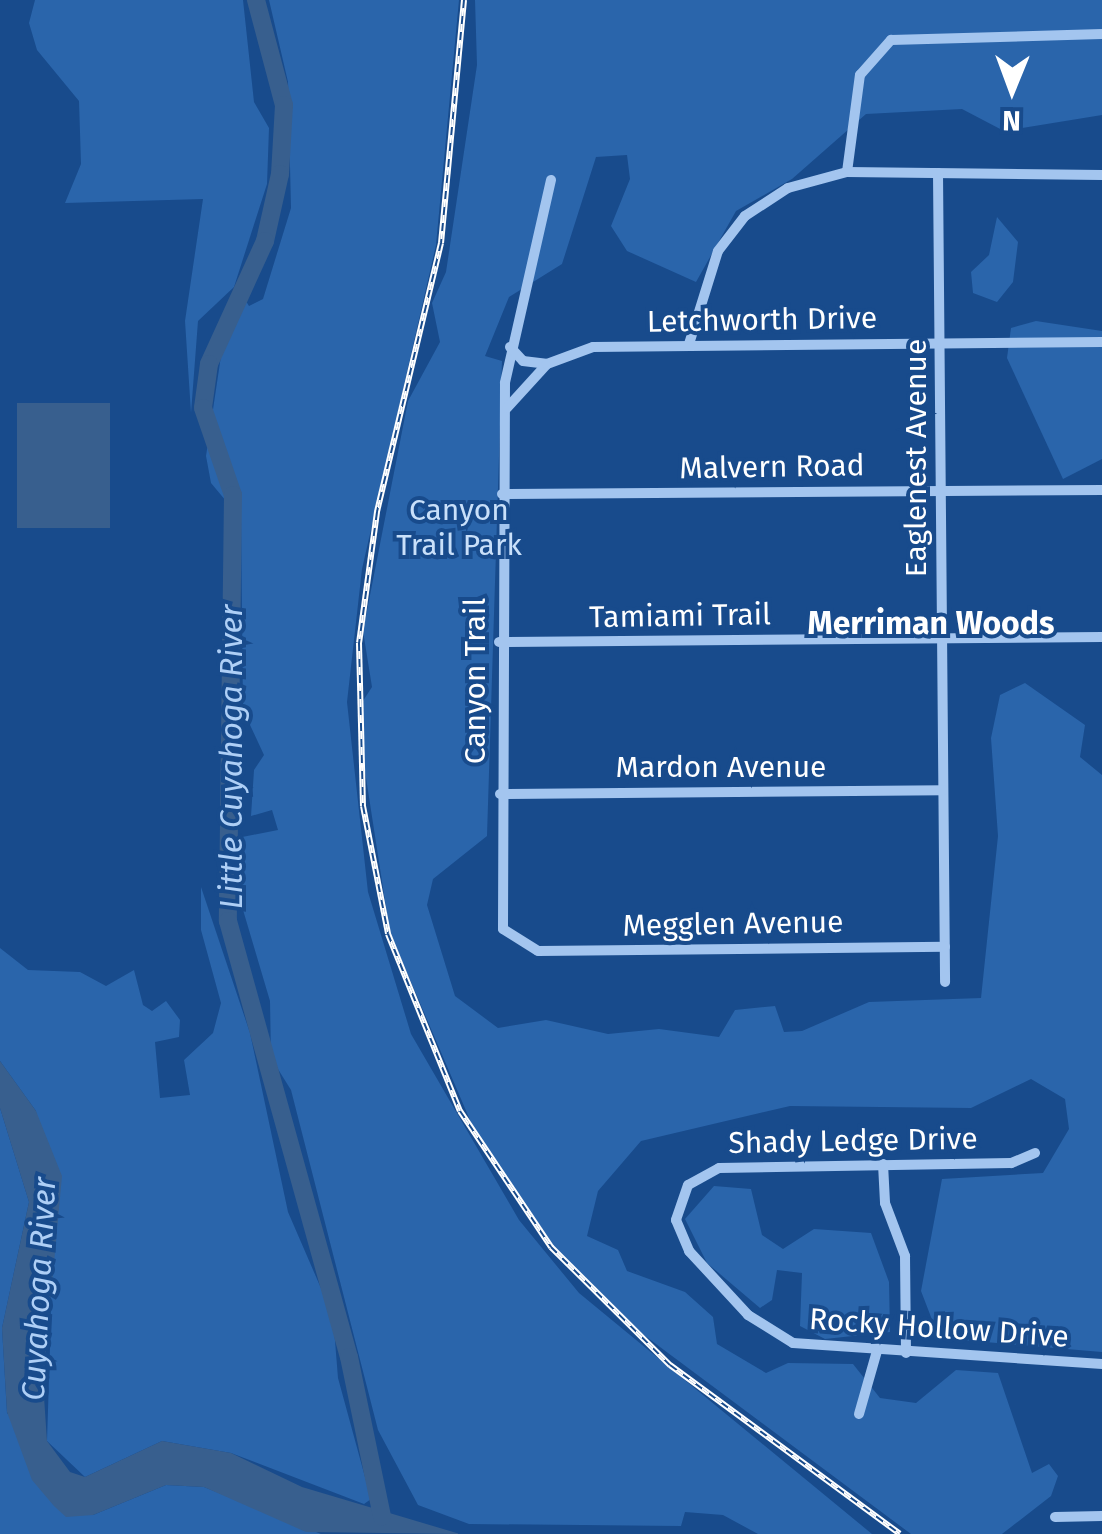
<!DOCTYPE html>
<style>
body{margin:0}
#map{position:relative;width:1102px;height:1534px;overflow:hidden;background:#184b8c;font-family:"Fira Sans",sans-serif}
div>[style]{position:absolute}
[style*='--x']{left:calc(var(--x)*1px);top:calc(var(--y)*1px);width:calc(var(--w)*1px);rotate:calc(var(--a)*1deg)}
.green>*{inset:0;background:#2a65ab}
.water>*{inset:0;background:#385f8e;transform-origin:0 0}
.river>*{height:18px;margin:-9px;padding:0 9px;transform-origin:9px;border-radius:9px;background:#385f8e}
.minor>*{height:10px;margin:-5px;padding:0 5px;transform-origin:5px;border-radius:5px;background:#a3c5ef}
.rail>*{height:6px;margin-top:-3px;transform-origin:0;background:repeating-linear-gradient(90deg,#184b8c 0 8px,#fff 0 16px);box-sizing:border-box;border-block:2px solid #fff}
span{translate:-50% -50%;white-space:nowrap;text-align:center;line-height:1.15;-webkit-text-stroke:8px #184b8c;paint-order:stroke}
.street-label{font-size:30px;color:#fff}
.park-label{font-size:30px;color:#c9e0fa}
.neighbourhood-label{font-size:32px;color:#fff;font-weight:700}
.water-label{font-size:32px;color:#aecff6;font-style:italic}
.north{position:absolute;left:962px;top:40px;width:100px;height:100px;-webkit-text-stroke:8px #184b8c;paint-order:stroke;rotate:181deg;font-size:28px;font-weight:700;line-height:40px;text-align:center;color:#fff}
.north::after{content:'';display:block;margin:auto;width:35px;height:45px;background:#fff;clip-path:polygon(50% 0,100% 100%,50% 72%,0 100%)}
</style>
<div id="map">
<div class="green">
<div style="clip-path:polygon(35px 0,243px 0,254px 102px,269px 128px,267px 184px,234px 287px,198px 321px,191px 413px,185px 321px,203px 199px,65px 203px,81px 164px,79px 101px,37px 50px,29px 23px)"></div>
<div style="clip-path:polygon(269px 0,459px 0,436px 245px,362px 569px,347px 702px,368px 892px,411px 1034px,519px 1220px,579px 1293px,872px 1534px,758px 1534px,723px 1515px,685px 1512px,681px 1526px,469px 1524px,418px 1505px,378px 1430px,291px 1090px,271px 1058px,270px 1001px,230px 866px,232px 839px,278px 830px,272px 810px,251px 816px,254px 770px,264px 755px,243px 710px,241px 519px,211px 483px,206px 456px,224px 336px,244px 298px,249px 306px,263px 299px,291px 208px,288px 82px)"></div>
<div style="clip-path:polygon(475px 0,1102px 0,1102px 115px,1004px 131px,962px 109px,866px 114px,792px 179px,736px 211px,696px 282px,627px 251px,611px 226px,630px 179px,627px 155px,596px 157px,562px 264px,509px 297px,485px 356px,502px 361px,487px 836px,433px 879px,427px 905px,455px 996px,498px 1028px,546px 1020px,608px 1034px,659px 1029px,719px 1037px,735px 1010px,775px 1006px,784px 1032px,802px 1031px,869px 1002px,981px 998px,998px 836px,991px 738px,1000px 695px,1025px 683px,1085px 725px,1080px 757px,1102px 775px,1102px 1352px,961px 1340px,936px 1330px,921px 1291px,942px 1179px,1043px 1173px,1069px 1129px,1065px 1099px,1031px 1079px,971px 1108px,790px 1106px,641px 1141px,598px 1191px,587px 1236px,618px 1250px,627px 1271px,685px 1292px,713px 1317px,717px 1344px,766px 1373px,788px 1363px,853px 1364px,880px 1398px,916px 1403px,956px 1370px,998px 1373px,1032px 1473px,1049px 1464px,1058px 1476px,1051px 1496px,1002px 1534px,911px 1534px,613px 1312px,549px 1241px,473px 1127px,390px 933px,360px 739px,359px 707px,372px 687px,363px 631px,408px 401px,440px 342px,432px 303px,446px 272px,477px 65px)"></div>
<div style="clip-path:polygon(997px 217px,1018px 242px,1013px 282px,997px 302px,973px 293px,971px 272px,989px 255px)"></div>
<div style="clip-path:polygon(1036px 321px,1102px 331px,1102px 459px,1063px 479px,1007px 358px,1011px 328px)"></div>
<div style="clip-path:polygon(201px 887px,250px 1033px,288px 1212px,333px 1316px,338px 1378px,371px 1499px,364px 1504px,231px 1453px,162px 1441px,85px 1477px,47px 1441px,51px 1316px,36px 1111px,0 1061px,0 948px,28px 970px,80px 972px,106px 986px,134px 970px,143px 1005px,152px 1011px,166px 1001px,180px 1020px,179px 1037px,155px 1042px,160px 1098px,190px 1095px,184px 1060px,213px 1033px,221px 1003px,201px 930px)"></div>
<div style="clip-path:polygon(0 1108px,29px 1202px,2px 1328px,7px 1413px,93px 1515px,166px 1485px,204px 1487px,321px 1534px,0 1534px)"></div>
<div style="clip-path:polygon(714px 1186px,751px 1189px,762px 1235px,783px 1249px,814px 1229px,871px 1233px,889px 1282px,890px 1332px,825px 1339px,800px 1326px,802px 1273px,777px 1270px,772px 1300px,760px 1308px,707px 1263px,685px 1219px)"></div>
</div>
<div class="water">
<div style="left:110px;top:403px;width:125px;height:93px;rotate:90deg"></div>
<div style="clip-path:polygon(0 1061px,36px 1111px,62px 1176px,43px 1382px,47px 1441px,70px 1472px,85px 1477px,162px 1441px,231px 1453px,302px 1487px,460px 1534px,306px 1532px,204px 1487px,166px 1485px,93px 1515px,66px 1517px,54px 1506px,32px 1480px,7px 1412px,2px 1328px,29px 1202px,0 1108px)"></div>
</div>
<div class="river">
<div style="--x:256;--y:0;--w:109;--a:75.1"></div>
<div style="--x:284;--y:105;--w:69;--a:93.3"></div>
<div style="--x:280;--y:174;--w:69;--a:102.6"></div>
<div style="--x:265;--y:241;--w:135;--a:114.5"></div>
<div style="--x:209;--y:364;--w:44;--a:97.8"></div>
<div style="--x:203;--y:408;--w:92;--a:71"></div>
<div style="--x:233;--y:495;--w:426;--a:90.7"></div>
<div style="--x:228;--y:921;--w:452;--a:74.5"></div>
<div style="--x:349;--y:1357;--w:163;--a:78.3"></div>
</div>
<div class="minor">
<div style="--x:847;--y:172;--w:98;--a:-82.4"></div>
<div style="--x:860;--y:75;--w:47;--a:-48.5"></div>
<div style="--x:891;--y:40;--w:211;--a:-1.6"></div>
<div style="--x:938;--y:173;--w:809;--a:89.5"></div>
<div style="--x:551;--y:180;--w:208;--a:102.8"></div>
<div style="--x:505;--y:383;--w:546;--a:90.21"></div>
<div style="--x:503;--y:929;--w:41;--a:32.2"></div>
<div style="--x:538;--y:951;--w:407;--a:-0.6"></div>
<div style="--x:689;--y:344;--w:97;--a:-72.7"></div>
<div style="--x:718;--y:251;--w:44;--a:-52.4"></div>
<div style="--x:745;--y:216;--w:51;--a:-33.1"></div>
<div style="--x:788;--y:188;--w:61;--a:-15.2"></div>
<div style="--x:847;--y:172;--w:255;--a:0.7"></div>
<div style="--x:510;--y:347;--w:19;--a:47"></div>
<div style="--x:523;--y:361;--w:23;--a:7"></div>
<div style="--x:507;--y:408;--w:59;--a:-47.7"></div>
<div style="--x:547;--y:364;--w:49;--a:-20.3"></div>
<div style="--x:593;--y:347;--w:509;--a:-0.56"></div>
<div style="--x:502;--y:494;--w:600;--a:-0.38"></div>
<div style="--x:499;--y:642;--w:603;--a:-0.48"></div>
<div style="--x:500;--y:794;--w:443;--a:-0.5"></div>
<div style="--x:1035;--y:1153;--w:26;--a:157"></div>
<div style="--x:1011;--y:1163;--w:292;--a:179"></div>
<div style="--x:719;--y:1168;--w:35;--a:151"></div>
<div style="--x:688;--y:1185;--w:37;--a:109"></div>
<div style="--x:676;--y:1220;--w:34;--a:67"></div>
<div style="--x:689;--y:1251;--w:87;--a:47.3"></div>
<div style="--x:748;--y:1315;--w:53;--a:31.9"></div>
<div style="--x:793;--y:1343;--w:310;--a:3.9"></div>
<div style="--x:883;--y:1164;--w:39;--a:87"></div>
<div style="--x:885;--y:1203;--w:57;--a:69.3"></div>
<div style="--x:905;--y:1256;--w:97;--a:89.4"></div>
<div style="--x:859;--y:1414;--w:66;--a:-74.1"></div>
<div style="--x:1055;--y:1517;--w:47;--a:-1.2"></div>
</div>
<div class="rail">
<div style="--x:464;--y:0;--w:244;--a:95.4"></div>
<div style="--x:441;--y:243;--w:277;--a:103.4"></div>
<div style="--x:377;--y:512;--w:132;--a:97.8"></div>
<div style="--x:359;--y:643;--w:163;--a:88.6"></div>
<div style="--x:363;--y:806;--w:130;--a:78.9"></div>
<div style="--x:388;--y:934;--w:191;--a:67.9"></div>
<div style="--x:460;--y:1111;--w:164;--a:56.2"></div>
<div style="--x:551;--y:1247;--w:168;--a:44.8"></div>
<div style="--x:670;--y:1365;--w:285;--a:36.3"></div>
</div>
<div class="street-label">
<span style="left:762px;top:320px;rotate:-1deg">Letchworth Drive</span>
<span style="left:916px;top:458px;rotate:-90deg">Eaglenest Avenue</span>
<span style="left:772px;top:467px;rotate:-1deg">Malvern Road</span>
<span style="left:680px;top:616px;rotate:-1deg">Tamiami Trail</span>
<span style="left:475px;top:681px;rotate:-90deg">Canyon Trail</span>
<span style="left:721px;top:767px">Mardon Avenue</span>
<span style="left:733px;top:924px;rotate:-1deg">Megglen Avenue</span>
<span style="left:853px;top:1141px;rotate:-1deg">Shady Ledge Drive</span>
<span style="left:939px;top:1328px;rotate:4deg">Rocky Hollow Drive</span>
</div>
<div class="park-label">
<span style="left:459px;top:527px">Canyon<br>Trail Park</span>
</div>
<div class="neighbourhood-label">
<span style="left:931px;top:623px">Merriman Woods</span>
</div>
<div class="water-label">
<span style="left:231px;top:757px;rotate:-90deg">Little Cuyahoga River</span>
<span style="left:39px;top:1289px;rotate:-87deg">Cuyahoga River</span>
</div>
<div class="north">N</div>
</div>
